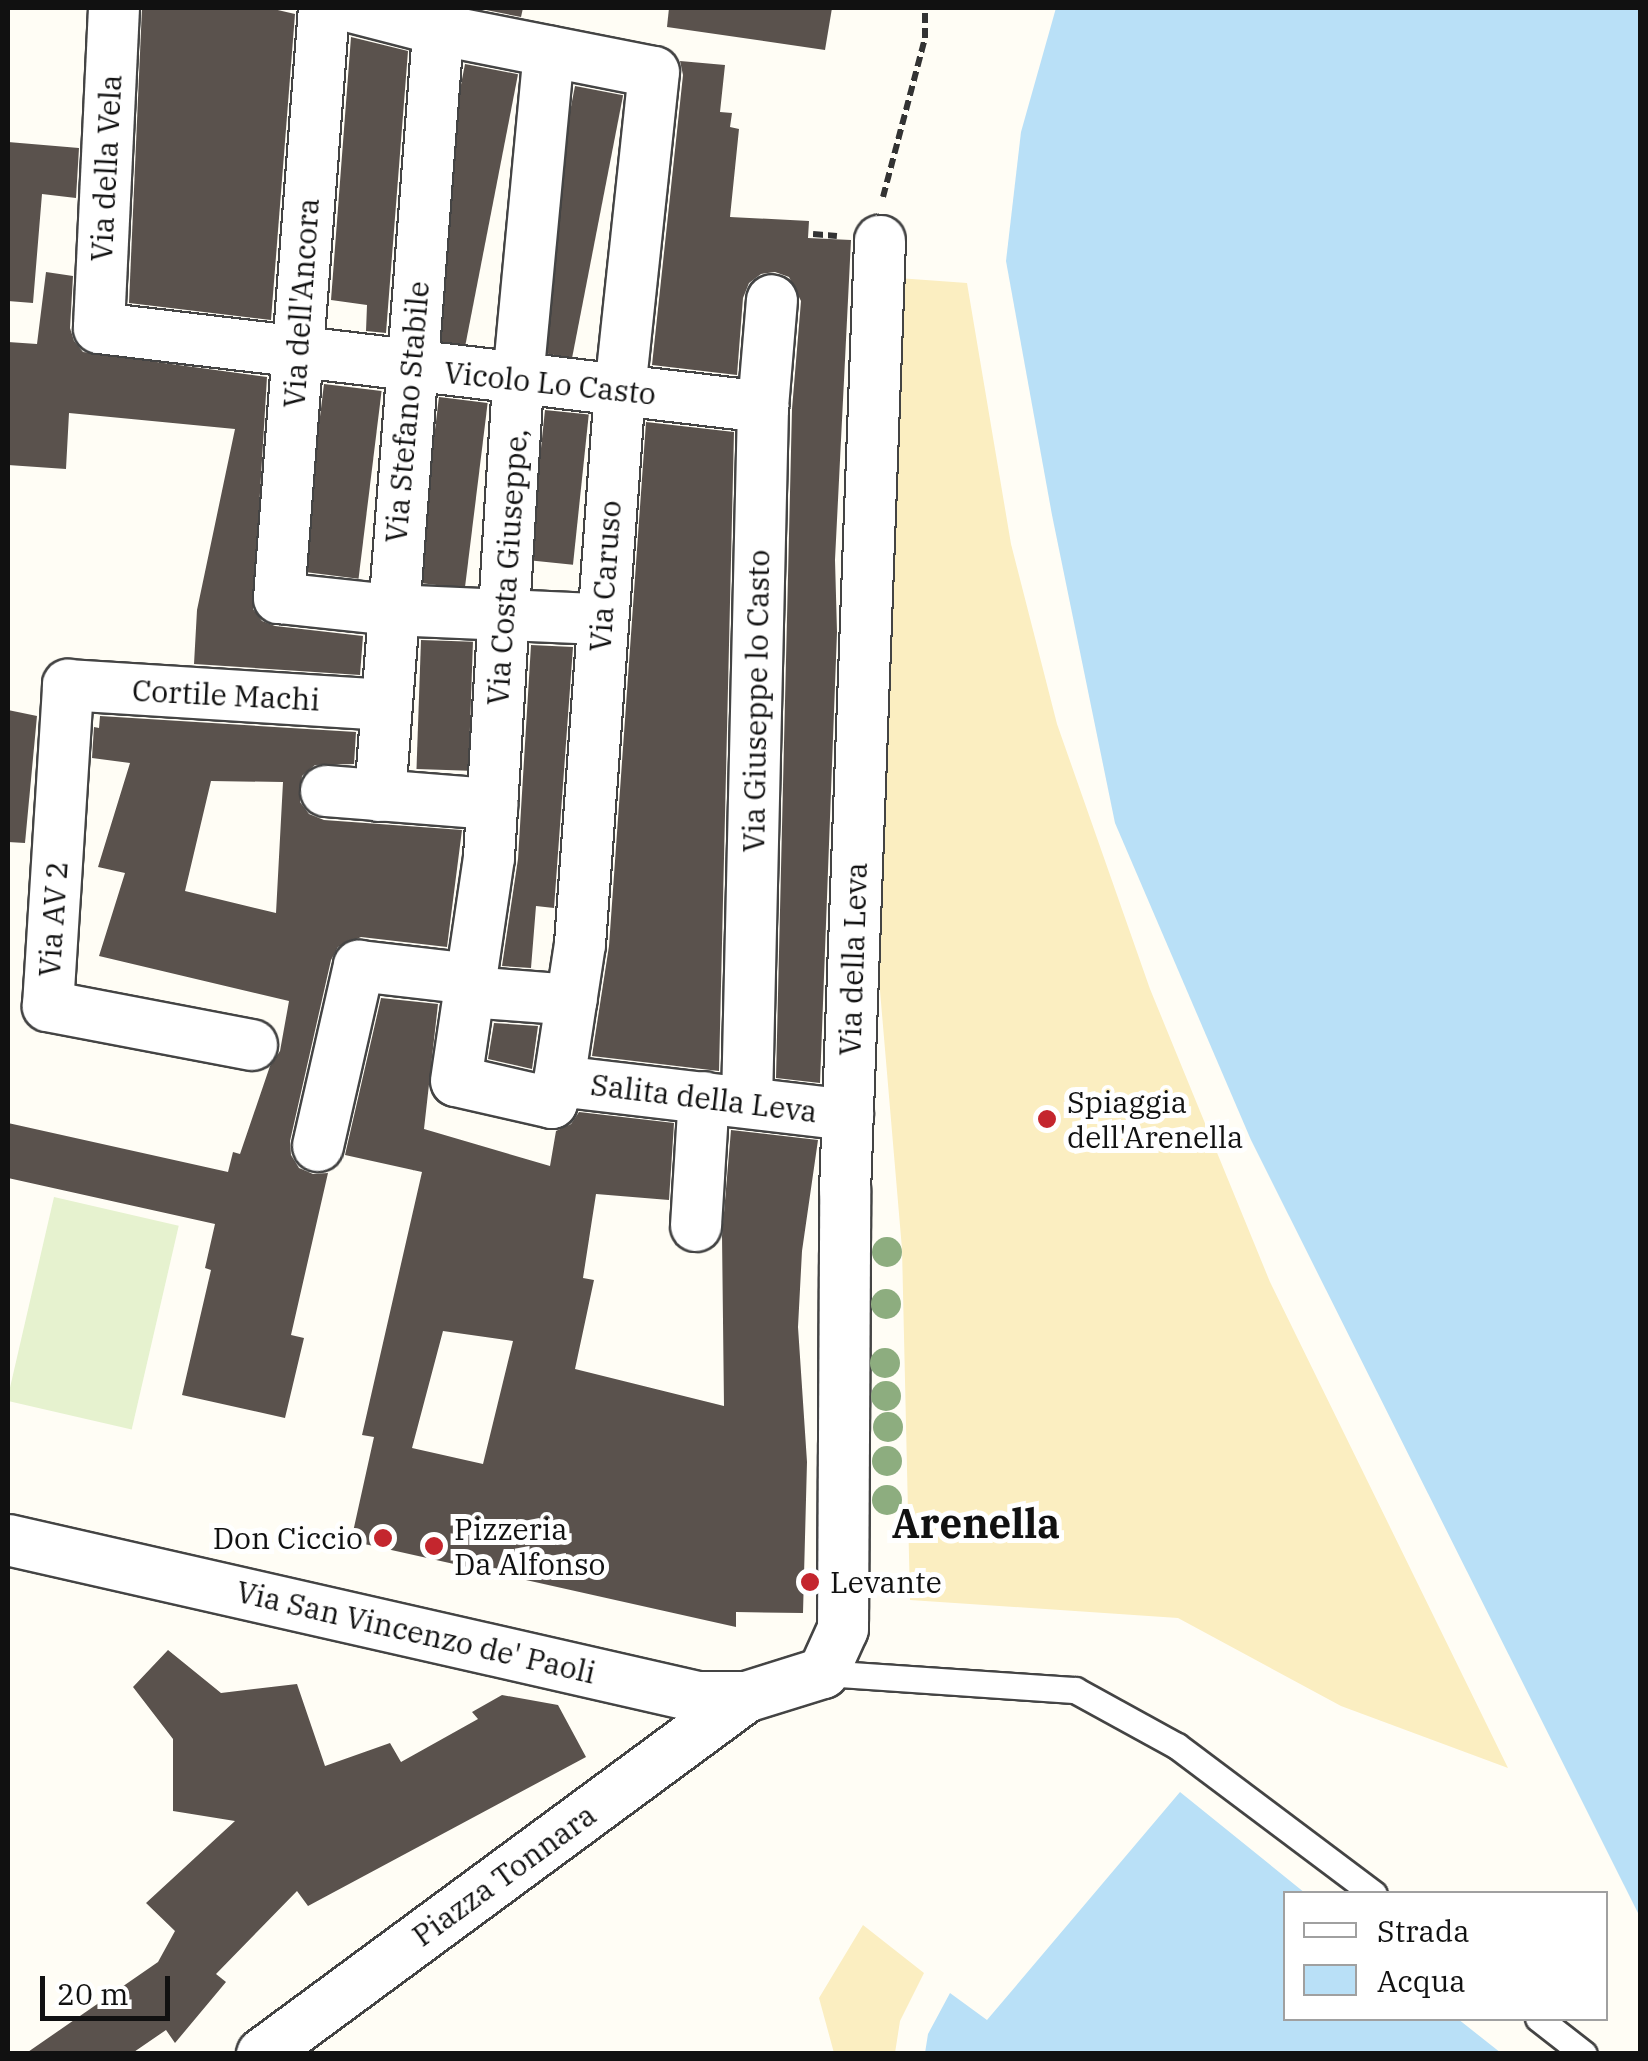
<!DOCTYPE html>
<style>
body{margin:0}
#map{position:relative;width:1648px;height:2061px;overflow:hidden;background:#fffdf5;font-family:"IBM Plex Serif",serif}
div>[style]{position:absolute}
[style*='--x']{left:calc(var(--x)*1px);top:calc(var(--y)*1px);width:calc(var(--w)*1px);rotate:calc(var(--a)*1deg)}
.sand>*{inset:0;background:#fbeec1}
.pitch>*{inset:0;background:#e6f2cf;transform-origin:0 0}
.water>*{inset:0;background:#b9e0f7}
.building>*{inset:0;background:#5a524d;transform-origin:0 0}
.path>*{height:6px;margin-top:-3px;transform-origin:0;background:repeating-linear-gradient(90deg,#333 0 10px,transparent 0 15px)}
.roads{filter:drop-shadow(2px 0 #444) drop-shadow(-2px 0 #444) drop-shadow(0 2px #444) drop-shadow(0 -2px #444)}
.lane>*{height:25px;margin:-12.5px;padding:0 12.5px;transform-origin:12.5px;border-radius:12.5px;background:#fff}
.street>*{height:50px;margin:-25px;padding:0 25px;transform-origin:25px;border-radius:25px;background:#fff}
.trees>*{width:30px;height:30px;margin:-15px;border-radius:50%;background:#8dad7f}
.dots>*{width:28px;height:28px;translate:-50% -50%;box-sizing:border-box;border:5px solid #fff;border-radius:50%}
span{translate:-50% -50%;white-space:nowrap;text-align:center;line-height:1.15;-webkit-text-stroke:10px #fff;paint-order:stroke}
.street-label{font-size:30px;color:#111}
.poi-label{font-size:30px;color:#111}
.left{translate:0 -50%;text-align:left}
.right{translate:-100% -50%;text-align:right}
.district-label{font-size:40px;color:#111;font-weight:700}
.frame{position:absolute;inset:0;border:10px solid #111;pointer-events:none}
.legend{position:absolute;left:1283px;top:1891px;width:325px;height:130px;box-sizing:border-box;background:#fff;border:2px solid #a0a0a0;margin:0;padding:12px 18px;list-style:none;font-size:30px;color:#111}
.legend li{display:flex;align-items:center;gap:20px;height:50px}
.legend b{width:50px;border:2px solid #a0a0a0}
.scale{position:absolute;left:40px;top:1976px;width:130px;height:45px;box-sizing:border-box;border:5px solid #111;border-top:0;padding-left:12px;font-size:30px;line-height:35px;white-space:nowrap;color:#111;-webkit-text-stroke:8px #fff;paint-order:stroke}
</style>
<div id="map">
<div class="sand">
<div style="clip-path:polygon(898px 278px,967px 283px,1011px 544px,1057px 724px,1150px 989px,1270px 1282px,1508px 1768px,1341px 1706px,1178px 1618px,910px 1600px,902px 1249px,875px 932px)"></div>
<div style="clip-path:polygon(863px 1925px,924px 1973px,900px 2021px,895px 2053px,834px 2053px,819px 1998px)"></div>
</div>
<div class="pitch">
<div style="left:54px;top:1197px;width:128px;height:209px;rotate:13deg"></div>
</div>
<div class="water">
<div style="clip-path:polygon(1056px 8px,1640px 8px,1640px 1917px,1251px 1140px,1115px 823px,1052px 515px,1006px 261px,1021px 132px)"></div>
<div style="clip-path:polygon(1180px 1792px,1305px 1893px,1286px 1894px,1286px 2018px,1458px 2019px,1501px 2053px,925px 2053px,928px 2034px,950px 1993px,987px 2020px)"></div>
</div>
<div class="building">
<div style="clip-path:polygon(142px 8px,269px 8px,295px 14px,271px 320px,129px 303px)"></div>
<div style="clip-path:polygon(476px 8px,523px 8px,521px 17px)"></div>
<div style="clip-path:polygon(669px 8px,832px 8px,825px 50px,667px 27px)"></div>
<div style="clip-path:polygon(351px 37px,408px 51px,386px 333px,366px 331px,367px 305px,331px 300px)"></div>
<div style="clip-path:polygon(680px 61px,725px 65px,720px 112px,732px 113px,730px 127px,739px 129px,730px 217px,809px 221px,808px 238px,851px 240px,835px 560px,837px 632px,820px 1083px,776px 1078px,792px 409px,801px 301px,789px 277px,775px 272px,761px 274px,749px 283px,743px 298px,737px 375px,652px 365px,683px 75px)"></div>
<div style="left:465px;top:64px;width:54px;height:277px;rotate:11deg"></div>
<div style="left:575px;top:86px;width:49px;height:268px;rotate:11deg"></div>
<div style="clip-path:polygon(8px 142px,79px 148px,76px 198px,42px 194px,33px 303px,8px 301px)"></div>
<div style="clip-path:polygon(46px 272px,73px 276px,70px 328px,74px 341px,83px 352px,267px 377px,253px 609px,262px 621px,275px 626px,363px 636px,360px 675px,194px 664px,197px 610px,235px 429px,69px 413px,66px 469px,8px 465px,8px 342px,37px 344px)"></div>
<div style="left:324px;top:384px;width:58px;height:189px;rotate:7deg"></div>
<div style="left:439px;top:397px;width:49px;height:187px;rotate:7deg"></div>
<div style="left:545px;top:410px;width:44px;height:151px;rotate:6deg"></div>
<div style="clip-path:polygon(646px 422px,734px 432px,719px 1071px,592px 1056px,609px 946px)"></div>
<div style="left:421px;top:640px;width:52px;height:129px;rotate:2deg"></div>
<div style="clip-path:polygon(531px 645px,573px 647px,554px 908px,536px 906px,531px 968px,502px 966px,518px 859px)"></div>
<div style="clip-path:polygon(8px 710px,37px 716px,25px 843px,8px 842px)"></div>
<div style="clip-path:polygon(evenodd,100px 716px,356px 732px,354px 764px,315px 765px,302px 776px,300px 802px,309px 814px,324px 820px,462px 830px,447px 947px,361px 937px,338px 947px,331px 960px,290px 1141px,291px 1155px,299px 1168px,313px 1174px,328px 1173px,291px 1335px,304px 1338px,285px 1418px,182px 1395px,211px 1270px,205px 1268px,215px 1224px,8px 1178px,8px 1123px,228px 1172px,233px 1152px,240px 1154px,270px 1066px,280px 1051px,289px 1001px,99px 956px,125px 873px,98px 867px,130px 763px,92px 758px,94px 727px,99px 728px,100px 716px,211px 781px,283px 782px,276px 913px,185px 891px,211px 781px)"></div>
<div style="clip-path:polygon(evenodd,381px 998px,438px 1004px,424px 1129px,550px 1166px,556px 1131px,571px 1124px,579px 1112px,674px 1123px,669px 1200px,596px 1194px,583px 1278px,594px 1280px,575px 1369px,724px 1406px,722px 1236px,731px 1130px,818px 1140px,802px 1251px,798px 1327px,807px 1462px,803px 1613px,736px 1612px,736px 1627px,351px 1541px,374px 1437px,362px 1435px,422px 1172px,345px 1155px,381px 998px,443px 1331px,513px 1341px,483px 1464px,412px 1448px,443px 1331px)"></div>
<div style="clip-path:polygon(494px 1023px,538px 1026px,532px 1069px,488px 1059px)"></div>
<div style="clip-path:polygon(168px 1650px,221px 1693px,297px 1684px,325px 1766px,390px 1743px,401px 1762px,478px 1719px,472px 1712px,502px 1695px,558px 1705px,586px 1757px,308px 1906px,297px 1891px,216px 1974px,226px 1982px,175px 2043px,166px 2030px,131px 2054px,25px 2054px,158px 1962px,175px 1931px,146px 1903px,235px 1821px,173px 1811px,173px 1739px,133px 1687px)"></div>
</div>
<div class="path">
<div style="--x:883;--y:197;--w:164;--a:-75.2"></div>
<div style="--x:925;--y:38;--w:30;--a:-90"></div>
<div style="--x:813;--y:234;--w:24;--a:5"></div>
</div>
<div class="roads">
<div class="lane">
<div style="--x:823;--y:1673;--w:253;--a:3.9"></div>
<div style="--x:1075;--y:1690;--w:116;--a:28.8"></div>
<div style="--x:1177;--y:1746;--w:246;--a:36.9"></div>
<div style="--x:1538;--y:2018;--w:58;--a:38"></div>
</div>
<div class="street">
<div style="--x:114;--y:8;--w:320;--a:92.7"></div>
<div style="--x:99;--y:328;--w:669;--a:6.78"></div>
<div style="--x:324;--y:8;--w:592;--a:94.36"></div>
<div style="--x:279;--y:598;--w:113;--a:6.1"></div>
<div style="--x:391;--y:610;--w:209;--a:2.5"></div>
<div style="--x:355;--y:8;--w:84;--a:14.5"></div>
<div style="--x:436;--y:29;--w:222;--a:11.2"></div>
<div style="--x:654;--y:72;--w:319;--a:96.1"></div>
<div style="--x:620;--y:389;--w:556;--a:94.12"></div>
<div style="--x:580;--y:944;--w:139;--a:98.7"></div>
<div style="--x:559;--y:1081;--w:23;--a:108"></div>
<div style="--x:552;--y:1103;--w:98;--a:-167.1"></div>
<div style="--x:456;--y:1081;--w:226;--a:-81.6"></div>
<div style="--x:489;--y:857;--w:479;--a:-86.5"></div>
<div style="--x:518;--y:379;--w:329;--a:-84.6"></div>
<div style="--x:326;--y:791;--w:167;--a:4.5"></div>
<div style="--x:380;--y:796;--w:790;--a:-85.65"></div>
<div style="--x:469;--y:992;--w:103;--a:4.4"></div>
<div style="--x:252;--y:1045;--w:208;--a:-169.2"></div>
<div style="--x:48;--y:1006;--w:322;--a:-86.4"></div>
<div style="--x:68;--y:685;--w:318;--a:3.6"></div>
<div style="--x:559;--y:1081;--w:291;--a:6.7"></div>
<div style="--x:747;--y:1102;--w:695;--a:-88.68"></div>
<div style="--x:763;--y:407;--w:107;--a:-85.2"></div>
<div style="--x:318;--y:1146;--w:185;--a:-77.2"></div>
<div style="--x:359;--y:966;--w:113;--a:6.6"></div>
<div style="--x:696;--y:1226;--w:129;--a:-86.5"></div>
<div style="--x:8;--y:1540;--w:708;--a:12.82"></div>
<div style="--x:698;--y:1697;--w:48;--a:0"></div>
<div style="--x:746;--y:1697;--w:81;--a:-17.3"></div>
<div style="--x:823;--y:1673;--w:48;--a:-65.6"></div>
<div style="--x:843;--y:1629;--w:438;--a:-89.7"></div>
<div style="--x:845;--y:1191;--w:951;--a:-87.89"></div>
<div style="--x:262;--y:2054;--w:601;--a:-36.41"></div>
</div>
</div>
<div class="trees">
<div style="left:887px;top:1252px"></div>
<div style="left:886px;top:1304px"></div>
<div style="left:885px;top:1363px"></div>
<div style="left:886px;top:1396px"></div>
<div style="left:888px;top:1427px"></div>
<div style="left:887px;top:1461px"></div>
<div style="left:887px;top:1500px"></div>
</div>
<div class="dots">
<div style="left:1047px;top:1119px;background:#c4262e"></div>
<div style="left:383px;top:1538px;background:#c4262e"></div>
<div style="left:434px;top:1546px;background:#c4262e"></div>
<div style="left:810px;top:1582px;background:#c4262e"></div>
</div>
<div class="street-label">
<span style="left:106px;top:168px;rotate:-87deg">Via della Vela</span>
<span style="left:301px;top:303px;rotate:-86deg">Via dell'Ancora</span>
<span style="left:550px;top:383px;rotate:6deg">Vicolo Lo Casto</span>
<span style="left:407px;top:412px;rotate:-85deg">Via Stefano Stabile</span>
<span style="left:507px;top:567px;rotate:-86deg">Via Costa Giuseppe,</span>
<span style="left:605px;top:576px;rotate:-86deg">Via Caruso</span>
<span style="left:226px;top:695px;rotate:3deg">Cortile Machi</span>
<span style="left:756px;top:701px;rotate:-89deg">Via Giuseppe lo Casto</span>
<span style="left:53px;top:919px;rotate:-86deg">Via AV 2</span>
<span style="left:853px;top:959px;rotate:-88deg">Via della Leva</span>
<span style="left:704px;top:1098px;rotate:7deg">Salita della Leva</span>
<span style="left:416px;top:1632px;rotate:13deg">Via San Vincenzo de' Paoli</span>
<span style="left:504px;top:1875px;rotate:-36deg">Piazza Tonnara</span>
</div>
<div class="poi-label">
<span class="left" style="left:1067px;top:1119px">Spiaggia<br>dell'Arenella</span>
<span class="left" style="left:454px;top:1546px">Pizzeria<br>Da Alfonso</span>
<span class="right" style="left:363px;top:1538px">Don Ciccio</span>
<span class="left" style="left:830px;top:1582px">Levante</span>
</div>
<div class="district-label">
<span style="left:976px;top:1523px">Arenella</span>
</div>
<div class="frame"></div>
<ul class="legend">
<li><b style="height:12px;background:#fff"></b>Strada</li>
<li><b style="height:28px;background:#b9e0f7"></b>Acqua</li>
</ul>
<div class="scale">20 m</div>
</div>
